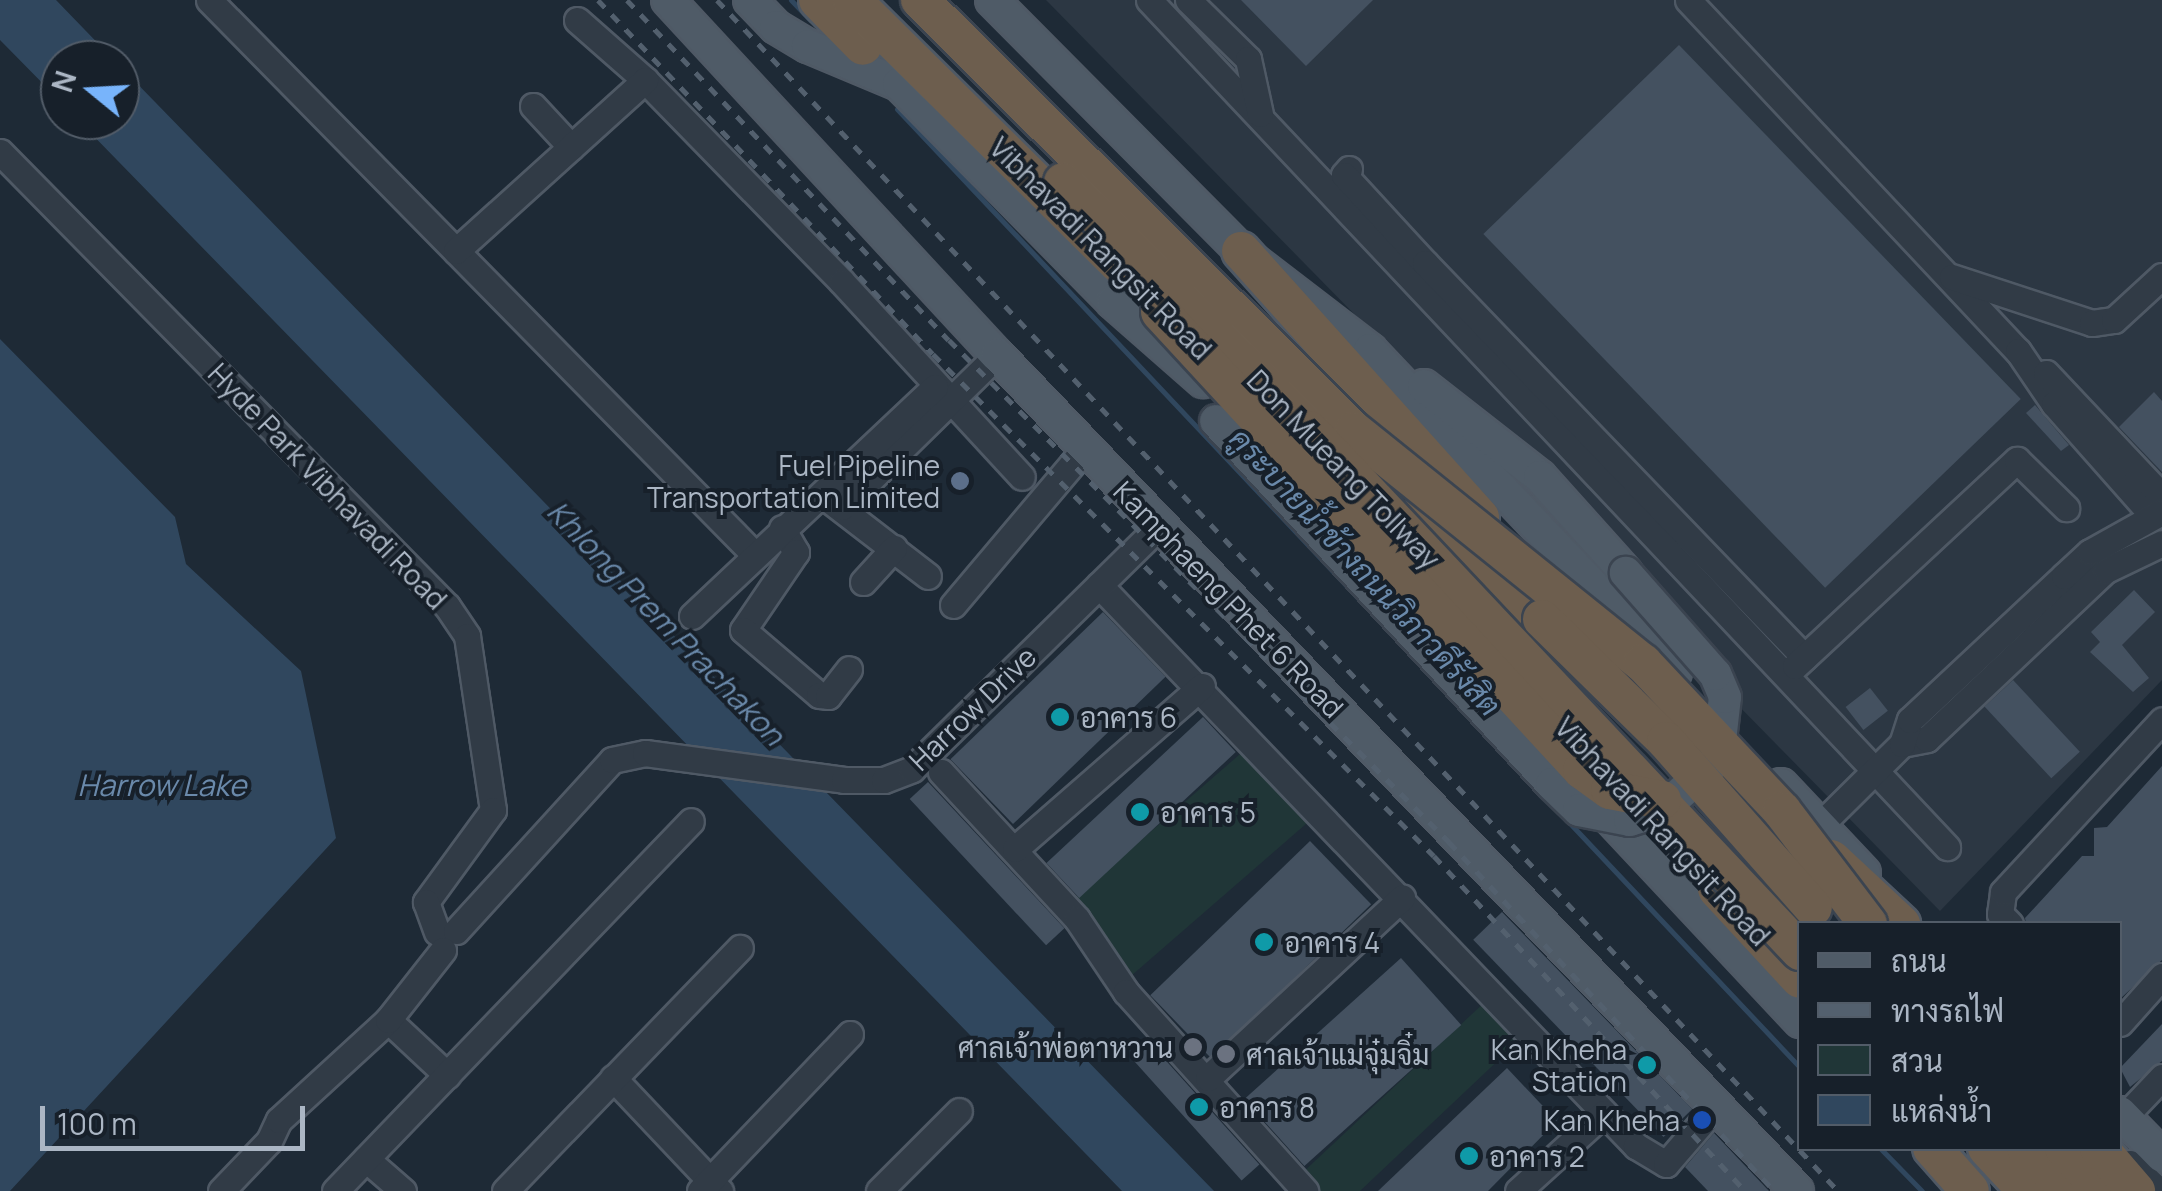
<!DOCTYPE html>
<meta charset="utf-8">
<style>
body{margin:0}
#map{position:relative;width:2162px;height:1191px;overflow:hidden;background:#1e2a36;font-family:Manrope,Sarabun,sans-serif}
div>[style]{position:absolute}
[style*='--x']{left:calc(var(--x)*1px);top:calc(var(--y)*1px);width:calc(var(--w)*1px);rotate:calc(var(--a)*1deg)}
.airport>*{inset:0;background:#2c3743}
.green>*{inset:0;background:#203637;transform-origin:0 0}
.water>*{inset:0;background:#30475e}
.stream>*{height:5px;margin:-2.5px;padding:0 2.5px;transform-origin:2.5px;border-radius:2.5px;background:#30475e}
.building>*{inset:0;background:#445160;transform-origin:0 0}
.roads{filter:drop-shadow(2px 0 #4f5965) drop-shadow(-2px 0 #4f5965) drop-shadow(0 2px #4f5965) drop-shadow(0 -2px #4f5965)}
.minor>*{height:25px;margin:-12.5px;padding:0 12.5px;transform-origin:12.5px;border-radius:12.5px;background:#313b46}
.major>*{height:32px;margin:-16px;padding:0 16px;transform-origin:16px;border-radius:16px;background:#4f5b67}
.highway>*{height:38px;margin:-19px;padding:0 19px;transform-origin:19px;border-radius:19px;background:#6d5e4e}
.rail>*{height:5px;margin-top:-2.5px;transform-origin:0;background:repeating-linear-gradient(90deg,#53606e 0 10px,transparent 0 20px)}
.bridges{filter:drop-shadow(2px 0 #3b4450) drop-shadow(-2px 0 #3b4450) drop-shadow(0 2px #3b4450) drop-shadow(0 -2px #3b4450)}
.major-bridge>*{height:32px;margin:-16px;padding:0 16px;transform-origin:16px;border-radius:16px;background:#4f5b67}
.highway-bridge>*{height:38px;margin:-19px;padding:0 19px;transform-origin:19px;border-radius:19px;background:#6d5e4e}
.dots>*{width:28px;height:28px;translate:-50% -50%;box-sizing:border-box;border:5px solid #17202a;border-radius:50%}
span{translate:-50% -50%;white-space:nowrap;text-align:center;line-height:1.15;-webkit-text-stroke:8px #17202a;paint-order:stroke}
.street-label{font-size:28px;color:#abb6c4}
.poi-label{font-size:28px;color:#abb6c4}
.right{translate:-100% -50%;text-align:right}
.left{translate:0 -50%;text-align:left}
.water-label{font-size:30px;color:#6a89aa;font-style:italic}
.legend{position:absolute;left:1797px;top:921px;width:325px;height:230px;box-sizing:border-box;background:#17202a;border:2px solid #525c68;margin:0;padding:12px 18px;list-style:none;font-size:30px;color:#abb6c4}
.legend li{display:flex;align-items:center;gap:20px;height:50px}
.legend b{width:50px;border:2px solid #525c68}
.north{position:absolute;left:40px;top:40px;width:100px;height:100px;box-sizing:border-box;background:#17202a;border:2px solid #525c68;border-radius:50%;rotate:288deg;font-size:28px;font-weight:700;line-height:40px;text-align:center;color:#abb6c4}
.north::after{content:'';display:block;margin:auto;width:35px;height:45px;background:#78b4fb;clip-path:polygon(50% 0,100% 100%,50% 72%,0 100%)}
.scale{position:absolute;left:40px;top:1106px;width:265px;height:45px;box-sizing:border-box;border:5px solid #abb6c4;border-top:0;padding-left:12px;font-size:30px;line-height:35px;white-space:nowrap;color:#abb6c4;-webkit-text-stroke:8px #17202a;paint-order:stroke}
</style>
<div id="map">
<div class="airport">
<div style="clip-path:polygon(1046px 0,2162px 0,2162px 680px,1940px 911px)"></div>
</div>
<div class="green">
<div style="left:1247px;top:748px;width:96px;height:236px;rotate:49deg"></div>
<div style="clip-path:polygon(1488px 999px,1524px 1036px,1360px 1191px,1315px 1191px,1300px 1175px)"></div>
</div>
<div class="water">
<div style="clip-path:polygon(0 0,56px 0,114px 60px,60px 60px,60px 101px,0 40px)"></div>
<div style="clip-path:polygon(120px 66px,1214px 1191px,1122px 1191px,78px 120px,120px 120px)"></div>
<div style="clip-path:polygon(0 339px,175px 517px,186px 564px,301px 671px,336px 838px,10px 1191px,0 1191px)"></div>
</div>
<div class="stream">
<div style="--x:791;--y:0;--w:28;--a:46"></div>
<div style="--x:897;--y:109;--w:672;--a:46.69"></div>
<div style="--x:1564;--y:817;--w:344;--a:46.7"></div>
<div style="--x:1880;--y:1148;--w:60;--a:45.7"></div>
</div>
<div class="building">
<div style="clip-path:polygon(1241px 0,1373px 0,1306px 66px)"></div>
<div style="left:1679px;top:45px;width:492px;height:272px;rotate:46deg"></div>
<div style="clip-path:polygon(2154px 392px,2162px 401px,2162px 472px,2119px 427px)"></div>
<div style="clip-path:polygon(2035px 405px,2069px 445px,2061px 451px,2026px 413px)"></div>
<div style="clip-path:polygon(2134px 590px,2155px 612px,2122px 645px,2149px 678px,2133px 692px,2090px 652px,2100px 642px,2091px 632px)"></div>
<div style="left:1103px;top:612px;width:90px;height:212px;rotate:46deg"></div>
<div style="left:2013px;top:680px;width:98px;height:39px;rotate:47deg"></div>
<div style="left:1870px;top:688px;width:29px;height:31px;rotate:52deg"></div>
<div style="left:1203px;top:717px;width:48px;height:214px;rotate:47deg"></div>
<div style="clip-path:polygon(2162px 766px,2162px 960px,2120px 999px,2120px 924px,2026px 924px,2025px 918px,2082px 856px,2094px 856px,2094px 828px,2107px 827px)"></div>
<div style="left:928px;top:782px;width:200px;height:25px;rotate:47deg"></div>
<div style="left:1310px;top:841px;width:88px;height:222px;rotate:46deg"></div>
<div style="left:1502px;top:912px;width:274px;height:40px;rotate:46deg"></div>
<div style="left:1401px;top:958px;width:90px;height:211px;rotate:48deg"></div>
<div style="clip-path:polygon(2162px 1024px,2162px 1061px,2130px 1087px,2120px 1068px)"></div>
<div style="left:1151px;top:1044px;width:162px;height:24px;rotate:48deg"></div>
<div style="clip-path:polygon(1507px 1068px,1557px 1121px,1488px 1191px,1378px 1191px)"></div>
<div style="clip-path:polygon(1714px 1133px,1769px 1191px,1708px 1191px,1685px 1167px)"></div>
</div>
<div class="roads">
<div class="minor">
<div style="--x:209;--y:0;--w:777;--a:45.47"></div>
<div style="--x:1149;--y:0;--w:1164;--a:46.71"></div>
<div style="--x:1188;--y:0;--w:84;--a:44.5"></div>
<div style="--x:1248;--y:59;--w:56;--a:77.7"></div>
<div style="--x:1688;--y:0;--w:482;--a:46.8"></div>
<div style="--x:2018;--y:351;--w:64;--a:55.8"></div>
<div style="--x:2054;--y:404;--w:149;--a:48.5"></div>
<div style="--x:577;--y:20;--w:91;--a:41.4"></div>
<div style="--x:645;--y:80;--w:282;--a:45.7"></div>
<div style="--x:842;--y:282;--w:265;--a:47.3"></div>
<div style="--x:533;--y:106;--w:56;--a:47.2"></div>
<div style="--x:0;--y:152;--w:637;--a:45.45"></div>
<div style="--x:447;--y:606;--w:36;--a:56"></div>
<div style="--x:467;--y:636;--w:176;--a:81.5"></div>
<div style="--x:493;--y:810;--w:114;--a:126.1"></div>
<div style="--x:426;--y:902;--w:32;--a:70"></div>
<div style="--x:1349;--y:169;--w:8;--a:130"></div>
<div style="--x:1344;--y:175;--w:120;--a:47.4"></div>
<div style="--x:1425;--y:263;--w:547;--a:46.11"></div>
<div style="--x:456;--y:251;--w:255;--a:-42.1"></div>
<div style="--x:1952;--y:277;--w:147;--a:18.2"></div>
<div style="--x:2092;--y:323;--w:22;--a:-8"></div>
<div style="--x:2114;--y:320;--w:65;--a:-42.5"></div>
<div style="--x:2046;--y:373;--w:169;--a:46.7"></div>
<div style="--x:828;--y:499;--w:126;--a:37.6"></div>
<div style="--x:842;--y:507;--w:217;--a:-44.4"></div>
<div style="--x:782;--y:528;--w:28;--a:60"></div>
<div style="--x:796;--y:552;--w:94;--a:124.2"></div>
<div style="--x:743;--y:630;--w:100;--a:40.5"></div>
<div style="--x:819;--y:695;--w:9;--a:6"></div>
<div style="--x:828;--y:696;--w:34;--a:-52"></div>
<div style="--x:863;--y:582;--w:46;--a:-47.6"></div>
<div style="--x:1099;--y:585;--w:777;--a:46.25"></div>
<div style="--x:1636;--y:1146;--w:35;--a:31"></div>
<div style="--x:1666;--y:1164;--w:77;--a:-49.2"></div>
<div style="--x:953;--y:605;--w:204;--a:-49.8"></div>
<div style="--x:692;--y:616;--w:334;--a:-43.3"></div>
<div style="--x:1795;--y:666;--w:303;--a:-42.9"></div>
<div style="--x:2017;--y:460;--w:69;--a:44.4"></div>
<div style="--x:1902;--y:744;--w:25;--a:-11"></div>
<div style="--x:1927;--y:739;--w:246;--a:-43.4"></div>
<div style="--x:2106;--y:570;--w:62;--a:-25.7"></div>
<div style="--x:941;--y:772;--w:200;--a:47.2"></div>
<div style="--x:1077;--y:919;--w:88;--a:56.1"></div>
<div style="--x:1126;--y:992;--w:268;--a:48"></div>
<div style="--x:1819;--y:826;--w:117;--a:-44.7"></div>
<div style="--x:1902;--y:744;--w:25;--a:-72"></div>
<div style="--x:1910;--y:720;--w:211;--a:-43.1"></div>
<div style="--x:2064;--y:576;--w:35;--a:-43"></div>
<div style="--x:2090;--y:552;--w:82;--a:-29.1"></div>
<div style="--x:1015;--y:849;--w:248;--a:-41.1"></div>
<div style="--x:2010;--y:924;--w:14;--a:-135"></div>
<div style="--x:2000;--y:914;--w:22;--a:-82"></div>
<div style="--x:2003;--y:892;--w:234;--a:-47.2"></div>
<div style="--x:456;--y:931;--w:231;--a:-47.6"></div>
<div style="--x:612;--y:760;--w:34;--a:-12"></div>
<div style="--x:645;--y:753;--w:201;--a:7.7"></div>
<div style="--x:844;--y:780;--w:40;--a:0"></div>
<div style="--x:884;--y:780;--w:30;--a:-21"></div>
<div style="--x:912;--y:769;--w:346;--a:-44.5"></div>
<div style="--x:388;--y:1020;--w:81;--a:43"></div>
<div style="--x:2120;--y:1023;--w:63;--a:-48.2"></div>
<div style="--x:613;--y:1078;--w:156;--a:46.6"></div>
<div style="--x:1208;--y:1078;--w:265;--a:-42.9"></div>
<div style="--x:2124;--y:1117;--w:55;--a:-46.5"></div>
<div style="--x:366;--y:1159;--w:49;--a:40.9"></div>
<div style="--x:2130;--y:1163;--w:40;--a:44"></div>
<div style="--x:221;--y:1191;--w:69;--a:-46.2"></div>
<div style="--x:269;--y:1141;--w:23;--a:-65"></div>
<div style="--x:279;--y:1120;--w:148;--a:-42.5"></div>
<div style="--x:388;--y:1020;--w:89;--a:-51.8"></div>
<div style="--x:335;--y:1191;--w:513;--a:-46.1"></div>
<div style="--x:505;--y:1191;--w:338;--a:-46"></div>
<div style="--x:700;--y:1191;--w:217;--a:-46.3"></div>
<div style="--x:879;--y:1191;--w:113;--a:-45"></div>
<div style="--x:1518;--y:1191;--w:116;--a:-42.2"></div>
</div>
<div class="major">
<div style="--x:668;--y:0;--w:484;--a:47.2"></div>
<div style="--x:997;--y:355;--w:1157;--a:46.26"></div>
<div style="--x:750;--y:0;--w:37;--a:46"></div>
<div style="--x:776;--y:27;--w:37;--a:31"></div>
<div style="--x:808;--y:46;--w:99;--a:22.7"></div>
<div style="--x:899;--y:84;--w:305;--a:45.5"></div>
<div style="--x:1113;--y:302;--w:120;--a:41.3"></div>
<div style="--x:992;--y:0;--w:354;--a:45.2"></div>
<div style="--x:1241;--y:251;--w:163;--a:37.5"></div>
<div style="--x:1370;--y:350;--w:444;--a:46.6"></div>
<div style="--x:1424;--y:386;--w:147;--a:38.1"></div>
<div style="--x:1540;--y:477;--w:129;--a:48.1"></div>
<div style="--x:1781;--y:785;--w:121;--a:46.7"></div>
<div style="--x:1598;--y:805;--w:296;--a:46.9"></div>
<div style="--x:2120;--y:1113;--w:60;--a:45.7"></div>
</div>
<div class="highway">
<div style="--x:818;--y:0;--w:64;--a:45.6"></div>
<div style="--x:852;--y:0;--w:375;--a:44.7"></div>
<div style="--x:1241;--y:251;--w:358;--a:48.1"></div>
<div style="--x:1426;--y:506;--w:162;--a:44.2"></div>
<div style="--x:1831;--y:859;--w:96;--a:42.9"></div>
<div style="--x:1717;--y:889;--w:122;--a:47.3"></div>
<div style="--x:1932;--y:1148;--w:57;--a:48.5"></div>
<div style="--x:1987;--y:1148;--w:59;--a:47.1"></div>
<div style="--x:2026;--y:1148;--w:62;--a:43.7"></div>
<div style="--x:2064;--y:1148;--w:58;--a:47.8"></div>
<div style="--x:2099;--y:1148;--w:57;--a:49.3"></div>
</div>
</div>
<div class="rail">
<div style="--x:598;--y:0;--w:487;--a:46.6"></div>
<div style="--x:933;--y:354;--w:709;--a:45.06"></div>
<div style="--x:1434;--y:856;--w:457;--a:47.1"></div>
<div style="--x:627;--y:0;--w:468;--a:46.6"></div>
<div style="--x:949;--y:340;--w:709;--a:45.11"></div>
<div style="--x:1449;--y:842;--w:477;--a:47"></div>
<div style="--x:717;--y:0;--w:1636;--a:46.73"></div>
</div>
<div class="bridges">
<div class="major-bridge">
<div style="--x:1216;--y:421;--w:495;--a:47.2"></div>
<div style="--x:1552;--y:784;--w:37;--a:44"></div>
<div style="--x:1579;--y:810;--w:52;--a:11.1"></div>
<div style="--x:1630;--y:820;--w:34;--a:-17"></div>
<div style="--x:1662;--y:810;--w:76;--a:-42.3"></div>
<div style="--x:1718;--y:759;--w:62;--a:-83.6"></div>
<div style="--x:1725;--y:697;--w:25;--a:-113"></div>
<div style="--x:1715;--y:674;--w:135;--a:-131.4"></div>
</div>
<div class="highway-bridge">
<div style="--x:920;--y:0;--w:612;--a:44.8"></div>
<div style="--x:1354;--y:431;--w:371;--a:38.8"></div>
<div style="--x:1643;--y:663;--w:203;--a:46.8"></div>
<div style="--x:1782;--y:811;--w:142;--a:52.7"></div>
<div style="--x:1063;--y:182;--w:349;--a:45.2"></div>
<div style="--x:1309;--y:430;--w:716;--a:46.7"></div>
<div style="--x:1160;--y:312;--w:623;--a:47.34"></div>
<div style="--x:1582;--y:770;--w:34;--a:36"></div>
<div style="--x:1610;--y:790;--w:53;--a:10.9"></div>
<div style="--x:1542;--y:619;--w:174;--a:44.5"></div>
<div style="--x:1666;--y:741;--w:222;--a:48.6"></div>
</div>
</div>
<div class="dots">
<div style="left:960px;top:481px;background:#5c6f8a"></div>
<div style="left:1060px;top:717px;background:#0f9aa8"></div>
<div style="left:1140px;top:812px;background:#0f9aa8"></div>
<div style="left:1264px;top:942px;background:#0f9aa8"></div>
<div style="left:1193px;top:1047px;background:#6b7280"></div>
<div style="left:1226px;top:1054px;background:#6b7280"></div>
<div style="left:1647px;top:1065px;background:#0f9aa8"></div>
<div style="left:1199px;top:1107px;background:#0f9aa8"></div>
<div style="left:1702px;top:1120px;background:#1a4fb4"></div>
<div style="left:1469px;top:1156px;background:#0f9aa8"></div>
</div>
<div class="street-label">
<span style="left:1101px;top:248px;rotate:45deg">Vibhavadi Rangsit Road</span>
<span style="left:1344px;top:469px;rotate:46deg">Don Mueang Tollway</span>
<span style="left:328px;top:486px;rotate:46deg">Hyde Park Vibhavadi Road</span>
<span style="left:1229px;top:599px;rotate:46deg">Kamphaeng Phet 6 Road</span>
<span style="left:972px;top:708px;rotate:-44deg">Harrow Drive</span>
<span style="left:1663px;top:831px;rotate:47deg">Vibhavadi Rangsit Road</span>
</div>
<div class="poi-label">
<span class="right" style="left:940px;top:481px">Fuel Pipeline<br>Transportation Limited</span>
<span class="left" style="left:1080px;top:717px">อาคาร 6</span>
<span class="left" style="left:1160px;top:812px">อาคาร 5</span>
<span class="left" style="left:1284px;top:942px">อาคาร 4</span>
<span class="right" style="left:1173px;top:1047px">ศาลเจ้าพ่อตาหวาน</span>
<span class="right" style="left:1627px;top:1065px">Kan Kheha<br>Station</span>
<span class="left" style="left:1246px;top:1054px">ศาลเจ้าแม่จุ๋มจิ๋ม</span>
<span class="left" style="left:1219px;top:1107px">อาคาร 8</span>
<span class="right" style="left:1680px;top:1120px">Kan Kheha</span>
<span class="left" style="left:1489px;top:1156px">อาคาร 2</span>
</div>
<div class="water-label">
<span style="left:1365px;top:572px;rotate:47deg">คูระบายน้ำข้างถนนวิภาวดีรังสิต</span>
<span style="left:666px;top:623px;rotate:46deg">Khlong Prem Prachakon</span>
<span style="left:162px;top:785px">Harrow Lake</span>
</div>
<ul class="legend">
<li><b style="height:12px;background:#4f5b67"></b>ถนน</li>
<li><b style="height:12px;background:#53606e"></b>ทางรถไฟ</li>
<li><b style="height:28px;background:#203637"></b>สวน</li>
<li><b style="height:28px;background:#30475e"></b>แหล่งน้ำ</li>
</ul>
<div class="north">N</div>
<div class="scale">100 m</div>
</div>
